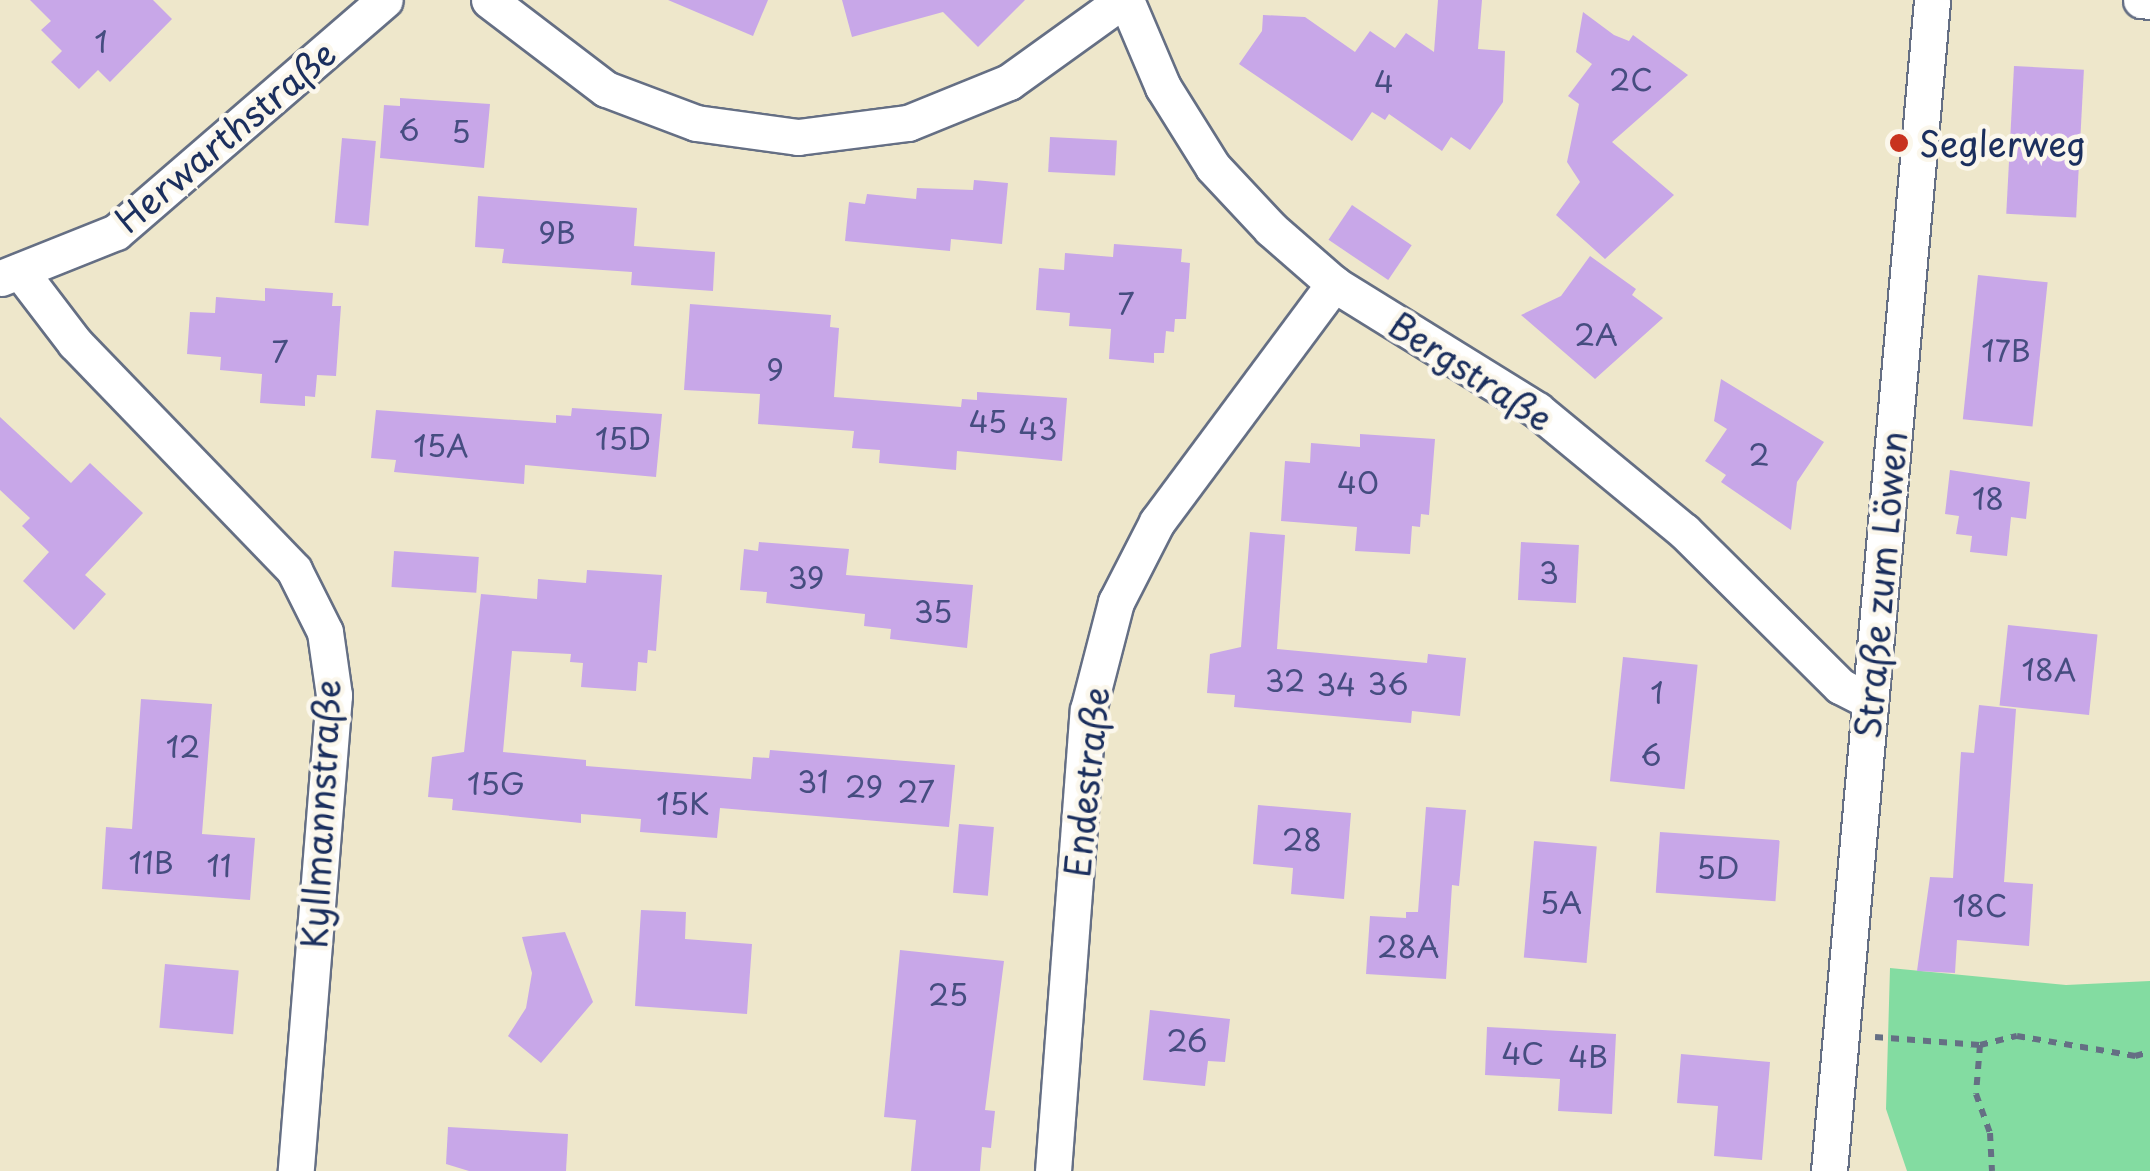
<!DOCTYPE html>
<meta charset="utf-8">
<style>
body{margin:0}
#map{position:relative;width:2150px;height:1171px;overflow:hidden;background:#eee7cb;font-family:"Playpen Sans",sans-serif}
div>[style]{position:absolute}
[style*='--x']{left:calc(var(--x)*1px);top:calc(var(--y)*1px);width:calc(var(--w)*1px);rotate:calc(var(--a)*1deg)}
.green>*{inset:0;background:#83dca1}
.building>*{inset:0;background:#c8a7e8;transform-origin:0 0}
.path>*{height:6px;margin-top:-3px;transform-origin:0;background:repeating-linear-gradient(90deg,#656f84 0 8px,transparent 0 16px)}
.roads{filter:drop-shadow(2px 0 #656f84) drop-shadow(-2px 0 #656f84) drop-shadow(0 2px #656f84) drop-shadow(0 -2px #656f84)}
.street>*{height:35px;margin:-17.5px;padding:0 17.5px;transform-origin:17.5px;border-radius:17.5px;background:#fff}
.dots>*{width:28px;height:28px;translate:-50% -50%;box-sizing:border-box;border:5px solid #fbf7ec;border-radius:50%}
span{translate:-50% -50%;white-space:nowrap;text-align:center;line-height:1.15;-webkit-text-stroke:9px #fbf7ec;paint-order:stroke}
.number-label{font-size:30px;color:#464d80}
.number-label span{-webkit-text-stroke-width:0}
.street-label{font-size:35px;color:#1b2f5e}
.poi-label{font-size:35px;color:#1b2f5e}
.left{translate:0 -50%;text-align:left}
</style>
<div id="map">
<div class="green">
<div style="clip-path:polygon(1890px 968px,2066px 985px,2150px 981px,2150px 1171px,1907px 1171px,1886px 1109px)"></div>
</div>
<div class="building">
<div style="clip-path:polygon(30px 0,153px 0,172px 19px,110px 82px,98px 70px,79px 89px,51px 62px,62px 51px,41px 30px,51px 21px)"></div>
<div style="clip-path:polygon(668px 0,768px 0,753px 36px)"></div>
<div style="clip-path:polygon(842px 0,1025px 0,978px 47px,943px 12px,852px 37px)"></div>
<div style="clip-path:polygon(1438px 0,1482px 0,1478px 49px,1505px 51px,1503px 102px,1470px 150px,1451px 137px,1442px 151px,1389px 114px,1385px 120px,1372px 112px,1352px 141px,1239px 64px,1262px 31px,1263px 15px,1305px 17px,1355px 52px,1370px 31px,1395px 48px,1406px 33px,1434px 52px)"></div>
<div style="clip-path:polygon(1583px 12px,1614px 35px,1629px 41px,1633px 35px,1688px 75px,1612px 142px,1674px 195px,1605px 259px,1556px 215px,1580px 182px,1567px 162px,1579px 104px,1568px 96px,1592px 64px,1576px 52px)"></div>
<div style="left:2014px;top:66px;width:70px;height:148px;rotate:3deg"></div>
<div style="clip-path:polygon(400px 98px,490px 104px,484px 168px,380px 158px,384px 105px,400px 106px)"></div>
<div style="left:1050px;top:137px;width:67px;height:35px;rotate:3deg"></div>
<div style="left:342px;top:138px;width:34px;height:85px;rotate:5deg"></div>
<div style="clip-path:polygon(974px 180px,1008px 183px,1002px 244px,951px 239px,950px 251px,845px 241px,849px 202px,865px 204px,867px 194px,916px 199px,917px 188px,973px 190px)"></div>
<div style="clip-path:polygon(478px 196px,637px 208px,634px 246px,715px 252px,713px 291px,631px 285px,632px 272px,502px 263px,504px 249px,475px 247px)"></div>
<div style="left:1352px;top:205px;width:72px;height:42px;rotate:34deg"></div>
<div style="clip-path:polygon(1114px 244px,1182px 249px,1181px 262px,1190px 263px,1186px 319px,1175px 319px,1174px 332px,1166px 331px,1164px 353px,1154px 353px,1154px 363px,1109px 359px,1111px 329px,1069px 326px,1070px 313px,1036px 310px,1039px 268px,1064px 270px,1065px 253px,1113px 257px)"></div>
<div style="clip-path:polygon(1590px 256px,1636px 289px,1632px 295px,1663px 318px,1595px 379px,1521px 315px,1561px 296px)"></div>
<div style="left:1978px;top:275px;width:70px;height:145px;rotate:6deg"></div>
<div style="clip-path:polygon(265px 288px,333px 293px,332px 306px,341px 306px,336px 376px,317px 375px,315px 397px,305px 396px,305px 406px,260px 403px,262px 374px,220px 370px,221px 357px,187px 354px,190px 312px,215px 313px,216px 297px,265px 301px)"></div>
<div style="clip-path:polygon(690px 304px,831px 315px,830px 327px,839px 328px,834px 397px,961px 407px,962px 399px,977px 400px,977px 392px,1067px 398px,1062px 461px,957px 451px,956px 470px,879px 463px,880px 450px,852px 448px,854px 431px,758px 424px,760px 394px,684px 390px)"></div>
<div style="clip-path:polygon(1721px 379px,1824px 442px,1797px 482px,1791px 530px,1721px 482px,1726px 475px,1705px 461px,1727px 429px,1714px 421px)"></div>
<div style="clip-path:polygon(572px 408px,662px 414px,656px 477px,525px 465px,524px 484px,394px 472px,396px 460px,371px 458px,376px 410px,556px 423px,556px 415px,571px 416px)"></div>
<div style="clip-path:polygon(0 417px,71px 483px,90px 463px,143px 513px,85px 575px,106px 594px,74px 630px,23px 581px,49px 552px,22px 526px,30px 518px,0 490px)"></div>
<div style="clip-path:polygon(1360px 434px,1435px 439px,1429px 515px,1421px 514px,1420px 527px,1412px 526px,1410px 554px,1355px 551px,1357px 527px,1281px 521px,1285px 461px,1310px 463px,1311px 443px,1360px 447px)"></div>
<div style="clip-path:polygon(1950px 470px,2030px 482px,2026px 519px,2011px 517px,2007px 556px,1970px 552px,1972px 536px,1956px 534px,1959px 516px,1945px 514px)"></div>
<div style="clip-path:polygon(1250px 532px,1285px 535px,1277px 649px,1427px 663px,1428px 654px,1466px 658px,1460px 716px,1412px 711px,1411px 723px,1234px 707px,1235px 695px,1207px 693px,1210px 654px,1241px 647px)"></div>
<div style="clip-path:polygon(759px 542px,849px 549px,846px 575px,973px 585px,967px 648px,890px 639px,891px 629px,864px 626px,865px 614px,766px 603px,767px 592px,740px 590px,744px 549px,758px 551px)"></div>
<div style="left:1521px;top:542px;width:58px;height:58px;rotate:3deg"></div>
<div style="left:394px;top:551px;width:85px;height:36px;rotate:4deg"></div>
<div style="clip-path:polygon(587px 570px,662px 575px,656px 651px,648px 650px,647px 663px,638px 662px,636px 691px,581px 687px,583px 663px,570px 662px,571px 654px,512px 651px,503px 752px,586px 760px,586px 766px,751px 779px,753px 757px,769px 758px,770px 750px,955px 765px,949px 827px,720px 808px,717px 838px,640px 832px,641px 819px,581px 814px,581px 823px,452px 810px,453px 799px,428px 797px,432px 757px,464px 752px,481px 594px,537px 599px,538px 579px,586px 583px)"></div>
<div style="left:2008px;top:625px;width:90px;height:81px;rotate:6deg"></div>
<div style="left:1623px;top:657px;width:75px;height:125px;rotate:6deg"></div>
<div style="clip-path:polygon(141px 699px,212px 704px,202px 834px,255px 838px,250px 900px,102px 889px,106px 827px,132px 829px)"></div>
<div style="clip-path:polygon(1979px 705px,2016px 709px,2004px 882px,2033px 884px,2029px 946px,1957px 940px,1955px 973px,1917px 971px,1930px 877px,1953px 878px,1961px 752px,1974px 753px)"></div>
<div style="clip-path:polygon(1258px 805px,1351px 813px,1344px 899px,1291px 894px,1293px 868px,1253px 864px)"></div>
<div style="clip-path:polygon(1426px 807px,1466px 810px,1459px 886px,1452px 885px,1446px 979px,1366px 974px,1370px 916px,1406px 918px,1406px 912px,1418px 912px)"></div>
<div style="left:959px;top:824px;width:35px;height:69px;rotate:5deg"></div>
<div style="left:1660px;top:832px;width:120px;height:61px;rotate:4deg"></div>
<div style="left:1534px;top:841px;width:63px;height:117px;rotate:5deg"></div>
<div style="clip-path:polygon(641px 910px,686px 912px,685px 939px,752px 944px,747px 1014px,635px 1006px)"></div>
<div style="clip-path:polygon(565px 932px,593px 1002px,541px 1063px,508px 1036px,526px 1008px,532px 973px,522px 937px)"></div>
<div style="clip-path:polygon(900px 950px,1004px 961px,985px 1110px,995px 1111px,991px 1148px,982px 1147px,980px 1171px,911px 1171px,916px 1120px,884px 1117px)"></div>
<div style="left:165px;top:964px;width:74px;height:64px;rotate:5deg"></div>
<div style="clip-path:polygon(1150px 1010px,1230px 1019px,1225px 1062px,1208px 1061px,1205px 1086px,1143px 1080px)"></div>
<div style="clip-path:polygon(1487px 1027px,1616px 1034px,1612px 1114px,1558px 1111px,1560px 1079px,1485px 1075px)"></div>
<div style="clip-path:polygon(1681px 1054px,1770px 1062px,1762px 1160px,1714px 1156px,1718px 1106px,1677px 1103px)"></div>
<div style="clip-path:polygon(448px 1127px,568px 1134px,566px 1171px,469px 1171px,446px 1164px)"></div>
</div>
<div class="path">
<div style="--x:1875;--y:1037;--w:105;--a:4.4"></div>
<div style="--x:1980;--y:1045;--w:38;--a:-14"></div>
<div style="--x:2017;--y:1036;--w:120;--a:9.6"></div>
<div style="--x:2135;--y:1056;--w:16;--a:-15"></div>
<div style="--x:1980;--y:1045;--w:49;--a:94.7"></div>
<div style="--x:1976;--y:1094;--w:41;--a:70.3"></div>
<div style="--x:1990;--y:1133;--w:38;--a:87"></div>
</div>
<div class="roads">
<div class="street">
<div style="--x:489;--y:0;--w:147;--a:37.3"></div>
<div style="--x:606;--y:89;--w:96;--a:20.7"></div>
<div style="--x:696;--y:123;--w:103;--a:7.8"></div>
<div style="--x:798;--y:137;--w:111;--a:-7.3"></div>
<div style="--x:908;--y:123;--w:109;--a:-22.1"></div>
<div style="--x:1009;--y:82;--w:140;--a:-35.7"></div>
<div style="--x:1126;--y:0;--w:95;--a:67"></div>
<div style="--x:1163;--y:87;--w:94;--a:58"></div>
<div style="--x:1213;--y:167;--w:85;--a:46.9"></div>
<div style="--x:1271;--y:229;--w:84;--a:41.1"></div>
<div style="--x:1334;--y:284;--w:239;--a:31.8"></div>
<div style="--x:1537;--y:410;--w:190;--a:39.5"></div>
<div style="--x:1684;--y:531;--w:220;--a:44.8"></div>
<div style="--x:1840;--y:686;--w:33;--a:27"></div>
<div style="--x:2141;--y:0;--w:9;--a:6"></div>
<div style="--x:20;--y:271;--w:91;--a:52.6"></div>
<div style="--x:75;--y:343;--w:315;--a:46"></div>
<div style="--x:294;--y:570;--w:69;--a:63.4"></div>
<div style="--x:325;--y:632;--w:64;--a:81.9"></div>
<div style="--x:334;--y:695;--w:478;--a:94.6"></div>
<div style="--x:1;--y:278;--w:124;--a:-21.8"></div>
<div style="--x:116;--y:232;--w:355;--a:-40.8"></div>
<div style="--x:1053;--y:1171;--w:462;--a:-85.7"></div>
<div style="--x:1088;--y:710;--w:112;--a:-75.5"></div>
<div style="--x:1116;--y:602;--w:90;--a:-62.9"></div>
<div style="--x:1157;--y:522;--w:297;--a:-53.4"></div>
<div style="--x:1829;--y:1171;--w:1176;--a:-84.97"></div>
</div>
</div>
<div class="dots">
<div style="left:1899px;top:143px;background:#c8321e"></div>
</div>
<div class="number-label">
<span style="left:101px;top:41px">1</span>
<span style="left:1631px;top:79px">2C</span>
<span style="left:1384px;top:81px">4</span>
<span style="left:409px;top:129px">6</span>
<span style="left:461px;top:131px">5</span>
<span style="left:557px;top:232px">9B</span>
<span style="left:1126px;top:303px">7</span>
<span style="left:1596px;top:334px">2A</span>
<span style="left:2006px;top:350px">17B</span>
<span style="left:280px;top:351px">7</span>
<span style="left:775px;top:369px">9</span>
<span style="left:988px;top:421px">45</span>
<span style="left:1038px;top:428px">43</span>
<span style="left:623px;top:438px">15D</span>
<span style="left:441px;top:445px">15A</span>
<span style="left:1759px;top:454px">2</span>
<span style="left:1358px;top:482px">40</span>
<span style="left:1988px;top:498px">18</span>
<span style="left:1549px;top:572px">3</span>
<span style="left:806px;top:577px">39</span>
<span style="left:933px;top:611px">35</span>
<span style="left:2049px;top:669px">18A</span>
<span style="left:1285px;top:680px">32</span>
<span style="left:1388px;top:683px">36</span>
<span style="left:1336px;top:684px">34</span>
<span style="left:1657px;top:692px">1</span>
<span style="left:183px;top:746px">12</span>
<span style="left:1651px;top:754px">6</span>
<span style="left:813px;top:781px">31</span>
<span style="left:496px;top:783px">15G</span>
<span style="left:864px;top:786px">29</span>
<span style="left:916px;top:791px">27</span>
<span style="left:683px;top:803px">15K</span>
<span style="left:1302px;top:839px">28</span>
<span style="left:151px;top:862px">11B</span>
<span style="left:219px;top:865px">11</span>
<span style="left:1718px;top:867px">5D</span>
<span style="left:1561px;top:902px">5A</span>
<span style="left:1980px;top:905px">18C</span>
<span style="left:1408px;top:946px">28A</span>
<span style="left:948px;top:994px">25</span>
<span style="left:1187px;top:1040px">26</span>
<span style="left:1523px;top:1053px">4C</span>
<span style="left:1588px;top:1056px">4B</span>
</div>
<div class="street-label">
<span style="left:225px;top:136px;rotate:-40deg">Herwarthstraße</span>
<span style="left:1471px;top:371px;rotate:33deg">Bergstraße</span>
<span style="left:1880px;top:585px;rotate:-85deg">Straße zum Löwen</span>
<span style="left:1086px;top:782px;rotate:-84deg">Endestraße</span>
<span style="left:320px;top:814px;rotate:-87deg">Kyllmannstraße</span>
</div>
<div class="poi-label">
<span class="left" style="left:1919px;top:143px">Seglerweg</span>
</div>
</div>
